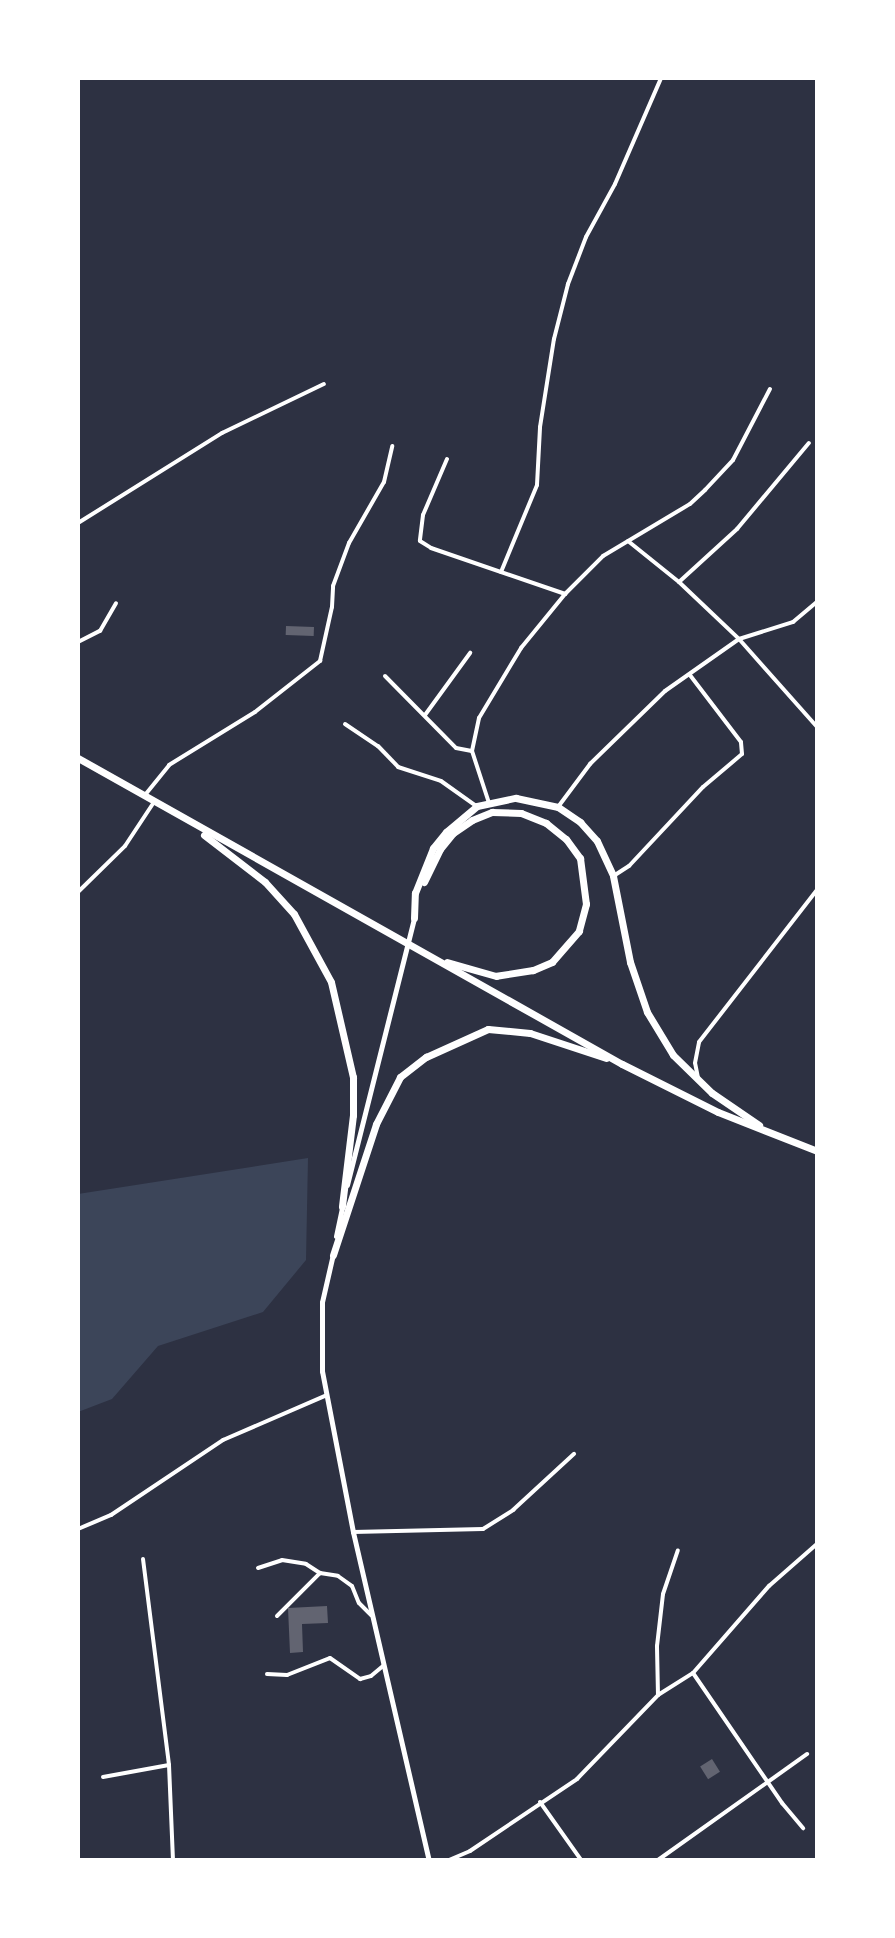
<!DOCTYPE html>
<style>
body{margin:0}
#map{position:relative;width:895px;height:1938px;overflow:hidden;background:#2d3142;font-family:"IBM Plex Sans",sans-serif}
div>[style]{position:absolute}
[style*='--x']{left:calc(var(--x)*1px);top:calc(var(--y)*1px);width:calc(var(--w)*1px);rotate:calc(var(--a)*1deg)}
.green>*{inset:0;background:#3c4559}
.building>*{inset:0;background:#626471;transform-origin:0 0}
.minor>*{height:4px;margin:-2px;padding:0 2px;transform-origin:2px;border-radius:2px;background:#fff}
.tertiary>*{height:5px;margin:-2.5px;padding:0 2.5px;transform-origin:2.5px;border-radius:2.5px;background:#fff}
.trunk>*{height:7px;margin:-3.5px;padding:0 3.5px;transform-origin:3.5px;border-radius:3.5px;background:#fff}
span{translate:-50% -50%;white-space:nowrap;text-align:center;line-height:1.15;-webkit-text-stroke:8px #fff;paint-order:stroke}
.frame{position:absolute;inset:0;border:80px solid #fff;pointer-events:none}
</style>
<div id="map">
<div class="green">
<div style="clip-path:polygon(308px 1158px,306px 1260px,263px 1312px,158px 1346px,112px 1399px,78px 1412px,78px 1194px)"></div>
</div>
<div class="building">
<div style="left:286px;top:626px;width:28px;height:9px;rotate:2deg"></div>
<div style="clip-path:polygon(327px 1606px,328px 1623px,302px 1624px,303px 1652px,290px 1653px,288px 1608px)"></div>
<div style="left:712px;top:1759px;width:15px;height:14px;rotate:58deg"></div>
</div>
<div class="minor">
<div style="--x:447;--y:459;--w:61;--a:113.2"></div>
<div style="--x:423;--y:515;--w:26;--a:97"></div>
<div style="--x:420;--y:541;--w:13;--a:32"></div>
<div style="--x:431;--y:548;--w:142;--a:18.9"></div>
<div style="--x:78;--y:523;--w:170;--a:-32"></div>
<div style="--x:222;--y:433;--w:113;--a:-25.7"></div>
<div style="--x:628;--y:541;--w:65;--a:38.8"></div>
<div style="--x:679;--y:582;--w:83;--a:43.5"></div>
<div style="--x:739;--y:639;--w:118;--a:48.4"></div>
<div style="--x:501;--y:572;--w:94;--a:-67.5"></div>
<div style="--x:537;--y:485;--w:58;--a:-87"></div>
<div style="--x:540;--y:427;--w:89;--a:-81"></div>
<div style="--x:554;--y:339;--w:57;--a:-75.7"></div>
<div style="--x:568;--y:284;--w:50;--a:-69"></div>
<div style="--x:586;--y:237;--w:60;--a:-61.3"></div>
<div style="--x:615;--y:184;--w:116;--a:-66.5"></div>
<div style="--x:679;--y:582;--w:79;--a:-42.4"></div>
<div style="--x:737;--y:529;--w:112;--a:-50.1"></div>
<div style="--x:78;--y:642;--w:25;--a:-27"></div>
<div style="--x:100;--y:631;--w:32;--a:-60"></div>
<div style="--x:385;--y:676;--w:101;--a:45.4"></div>
<div style="--x:456;--y:748;--w:16;--a:11"></div>
<div style="--x:425;--y:715;--w:77;--a:-54"></div>
<div style="--x:345;--y:724;--w:40;--a:34"></div>
<div style="--x:378;--y:746;--w:29;--a:46"></div>
<div style="--x:398;--y:767;--w:45;--a:18"></div>
<div style="--x:441;--y:781;--w:43;--a:35.5"></div>
<div style="--x:145;--y:795;--w:38;--a:-51"></div>
<div style="--x:169;--y:765;--w:101;--a:-31.6"></div>
<div style="--x:255;--y:712;--w:83;--a:-38.1"></div>
<div style="--x:320;--y:661;--w:55;--a:-77.5"></div>
<div style="--x:332;--y:607;--w:21;--a:-87"></div>
<div style="--x:333;--y:586;--w:46;--a:-69.6"></div>
<div style="--x:349;--y:543;--w:70;--a:-60.2"></div>
<div style="--x:384;--y:482;--w:37;--a:-77"></div>
<div style="--x:489;--y:803;--w:55;--a:-108.1"></div>
<div style="--x:472;--y:751;--w:34;--a:-78"></div>
<div style="--x:479;--y:718;--w:82;--a:-59"></div>
<div style="--x:521;--y:648;--w:70;--a:-50.8"></div>
<div style="--x:565;--y:594;--w:54;--a:-45"></div>
<div style="--x:603;--y:556;--w:101;--a:-30.9"></div>
<div style="--x:690;--y:504;--w:21;--a:-43"></div>
<div style="--x:705;--y:490;--w:41;--a:-47"></div>
<div style="--x:733;--y:460;--w:80;--a:-62.5"></div>
<div style="--x:558;--y:807;--w:54;--a:-53.3"></div>
<div style="--x:590;--y:764;--w:105;--a:-44.2"></div>
<div style="--x:665;--y:691;--w:90;--a:-35.1"></div>
<div style="--x:739;--y:639;--w:57;--a:-17.5"></div>
<div style="--x:793;--y:622;--w:31;--a:-40"></div>
<div style="--x:615;--y:875;--w:17;--a:-33"></div>
<div style="--x:629;--y:866;--w:108;--a:-46.9"></div>
<div style="--x:703;--y:787;--w:51;--a:-40.2"></div>
<div style="--x:742;--y:754;--w:12;--a:-95"></div>
<div style="--x:741;--y:742;--w:84;--a:-127.3"></div>
<div style="--x:78;--y:892;--w:66;--a:-44.4"></div>
<div style="--x:125;--y:846;--w:53;--a:-56.6"></div>
<div style="--x:698;--y:1078;--w:15;--a:-101"></div>
<div style="--x:695;--y:1063;--w:21;--a:-79"></div>
<div style="--x:699;--y:1042;--w:192;--a:-52.2"></div>
<div style="--x:78;--y:1529;--w:36;--a:-23"></div>
<div style="--x:111;--y:1515;--w:135;--a:-33.8"></div>
<div style="--x:223;--y:1440;--w:113;--a:-23.4"></div>
<div style="--x:353;--y:1532;--w:130;--a:-1.3"></div>
<div style="--x:483;--y:1529;--w:36;--a:-32"></div>
<div style="--x:513;--y:1510;--w:83;--a:-42.6"></div>
<div style="--x:143;--y:1559;--w:208;--a:82.8"></div>
<div style="--x:169;--y:1765;--w:95;--a:87.6"></div>
<div style="--x:258;--y:1568;--w:25;--a:-18"></div>
<div style="--x:282;--y:1560;--w:24;--a:9"></div>
<div style="--x:306;--y:1564;--w:17;--a:33"></div>
<div style="--x:277;--y:1616;--w:61;--a:-45"></div>
<div style="--x:320;--y:1573;--w:18;--a:9"></div>
<div style="--x:338;--y:1576;--w:17;--a:36"></div>
<div style="--x:352;--y:1586;--w:18;--a:68"></div>
<div style="--x:359;--y:1603;--w:17;--a:45"></div>
<div style="--x:693;--y:1673;--w:158;--a:55.6"></div>
<div style="--x:782;--y:1803;--w:33;--a:50"></div>
<div style="--x:267;--y:1674;--w:20;--a:3"></div>
<div style="--x:287;--y:1675;--w:46;--a:-21.6"></div>
<div style="--x:330;--y:1658;--w:37;--a:35"></div>
<div style="--x:360;--y:1679;--w:11;--a:-15"></div>
<div style="--x:371;--y:1676;--w:16;--a:-40"></div>
<div style="--x:658;--y:1695;--w:49;--a:-91.2"></div>
<div style="--x:657;--y:1646;--w:52;--a:-83.4"></div>
<div style="--x:663;--y:1594;--w:46;--a:-71.2"></div>
<div style="--x:103;--y:1777;--w:67;--a:-10.3"></div>
<div style="--x:540;--y:1802;--w:71;--a:54.7"></div>
<div style="--x:449;--y:1860;--w:23;--a:-23"></div>
<div style="--x:470;--y:1851;--w:129;--a:-33.9"></div>
<div style="--x:577;--y:1779;--w:117;--a:-46"></div>
<div style="--x:658;--y:1695;--w:41;--a:-32.2"></div>
<div style="--x:693;--y:1673;--w:116;--a:-48.9"></div>
<div style="--x:769;--y:1586;--w:64;--a:-41.2"></div>
<div style="--x:658;--y:1860;--w:183;--a:-35.4"></div>
</div>
<div class="tertiary">
<div style="--x:347;--y:1185;--w:275;--a:-75.9"></div>
<div style="--x:336;--y:1236;--w:34;--a:-78"></div>
<div style="--x:333;--y:1254;--w:49;--a:102.9"></div>
<div style="--x:322;--y:1302;--w:69;--a:90"></div>
<div style="--x:322;--y:1371;--w:164;--a:79.1"></div>
<div style="--x:353;--y:1532;--w:337;--a:77"></div>
</div>
<div class="trunk">
<div style="--x:78;--y:758;--w:624;--a:29.36"></div>
<div style="--x:622;--y:1064;--w:107;--a:26.6"></div>
<div style="--x:718;--y:1112;--w:106;--a:21.5"></div>
<div style="--x:204;--y:835;--w:77;--a:37.6"></div>
<div style="--x:265;--y:882;--w:43;--a:47.8"></div>
<div style="--x:294;--y:914;--w:77;--a:61.4"></div>
<div style="--x:331;--y:982;--w:98;--a:77"></div>
<div style="--x:353;--y:1077;--w:38;--a:90"></div>
<div style="--x:353;--y:1115;--w:92;--a:96.9"></div>
<div style="--x:424;--y:882;--w:37;--a:-64"></div>
<div style="--x:440;--y:849;--w:21;--a:-51"></div>
<div style="--x:453;--y:833;--w:23;--a:-34"></div>
<div style="--x:472;--y:820;--w:22;--a:-22"></div>
<div style="--x:492;--y:812;--w:29;--a:2"></div>
<div style="--x:521;--y:813;--w:27;--a:22"></div>
<div style="--x:546;--y:823;--w:26;--a:39"></div>
<div style="--x:566;--y:839;--w:24;--a:54"></div>
<div style="--x:580;--y:858;--w:46;--a:82.6"></div>
<div style="--x:586;--y:904;--w:28;--a:105"></div>
<div style="--x:579;--y:931;--w:41;--a:131.1"></div>
<div style="--x:552;--y:962;--w:21;--a:157"></div>
<div style="--x:533;--y:970;--w:37;--a:171"></div>
<div style="--x:496;--y:976;--w:51;--a:-164.1"></div>
<div style="--x:414;--y:918;--w:25;--a:-88"></div>
<div style="--x:415;--y:893;--w:48;--a:-68.2"></div>
<div style="--x:433;--y:848;--w:21;--a:-51"></div>
<div style="--x:446;--y:832;--w:40;--a:-40"></div>
<div style="--x:477;--y:806;--w:40;--a:-12"></div>
<div style="--x:516;--y:798;--w:43;--a:12.1"></div>
<div style="--x:558;--y:807;--w:27;--a:34"></div>
<div style="--x:580;--y:822;--w:25;--a:48"></div>
<div style="--x:597;--y:841;--w:38;--a:65"></div>
<div style="--x:613;--y:876;--w:88;--a:78.8"></div>
<div style="--x:630;--y:962;--w:53;--a:71.2"></div>
<div style="--x:647;--y:1012;--w:50;--a:58.8"></div>
<div style="--x:673;--y:1055;--w:54;--a:44.3"></div>
<div style="--x:712;--y:1093;--w:57;--a:34.2"></div>
<div style="--x:333;--y:1255;--w:138;--a:-71.8"></div>
<div style="--x:376;--y:1124;--w:53;--a:-62.9"></div>
<div style="--x:400;--y:1077;--w:33;--a:-38"></div>
<div style="--x:426;--y:1057;--w:68;--a:-24.3"></div>
<div style="--x:488;--y:1029;--w:42;--a:5.4"></div>
<div style="--x:530;--y:1033;--w:80;--a:18.2"></div>
</div>
<div class="frame"></div>
</div>
